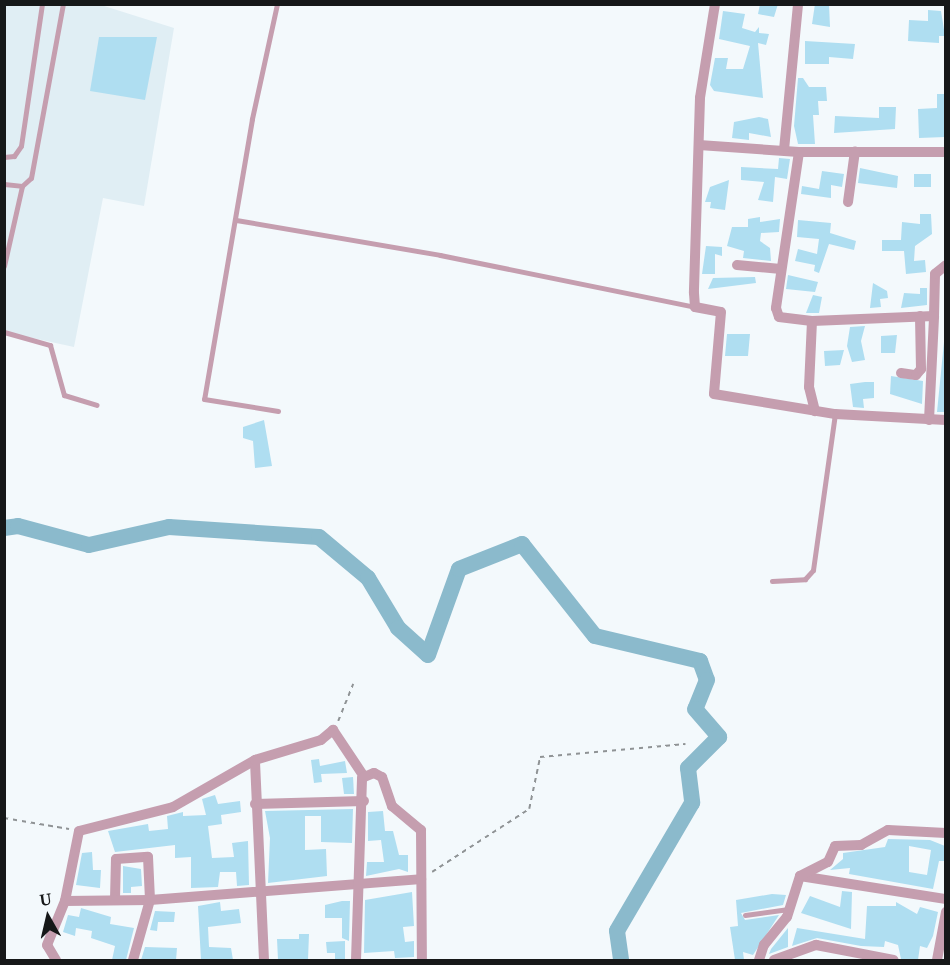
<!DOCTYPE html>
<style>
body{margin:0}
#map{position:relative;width:950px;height:965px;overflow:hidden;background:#f3f9fc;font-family:"PT Serif",serif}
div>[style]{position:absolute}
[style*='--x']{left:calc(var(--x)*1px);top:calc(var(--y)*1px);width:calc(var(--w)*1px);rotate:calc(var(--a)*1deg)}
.built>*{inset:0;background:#e0eef4}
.river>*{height:16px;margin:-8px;padding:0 8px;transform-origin:8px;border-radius:8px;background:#8bbacc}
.building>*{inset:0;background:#afdef1;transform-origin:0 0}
.path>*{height:1.5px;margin-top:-0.75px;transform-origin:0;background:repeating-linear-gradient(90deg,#8f9395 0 4.5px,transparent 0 9px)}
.service>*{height:5px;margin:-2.5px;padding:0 2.5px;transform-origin:2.5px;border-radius:2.5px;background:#c59eaf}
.minor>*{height:10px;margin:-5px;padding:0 5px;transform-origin:5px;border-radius:5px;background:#c59eaf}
span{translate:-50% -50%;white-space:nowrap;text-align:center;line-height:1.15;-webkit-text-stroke:5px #f3f9fc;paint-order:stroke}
.frame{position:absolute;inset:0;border:6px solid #161819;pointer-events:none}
.north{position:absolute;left:18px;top:887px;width:60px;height:60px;-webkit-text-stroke:4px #f3f9fc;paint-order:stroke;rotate:352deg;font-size:16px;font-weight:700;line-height:24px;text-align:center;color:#161819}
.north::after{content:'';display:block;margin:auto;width:21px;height:27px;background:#161819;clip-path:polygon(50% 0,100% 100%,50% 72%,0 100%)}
</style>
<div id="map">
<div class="built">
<div style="clip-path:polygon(5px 5px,101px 5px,174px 28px,144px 206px,103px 198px,74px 347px,5px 332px)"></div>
</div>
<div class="river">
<div style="--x:4;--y:528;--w:14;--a:-8"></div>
<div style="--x:18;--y:526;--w:73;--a:15"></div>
<div style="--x:89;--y:545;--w:82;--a:-12.7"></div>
<div style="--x:169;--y:527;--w:150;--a:3.8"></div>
<div style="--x:319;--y:537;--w:64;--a:39.9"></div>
<div style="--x:368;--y:578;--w:58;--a:59"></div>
<div style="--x:398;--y:628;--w:40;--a:42"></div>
<div style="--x:428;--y:655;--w:91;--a:-70.2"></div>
<div style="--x:459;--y:569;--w:68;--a:-21.6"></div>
<div style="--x:522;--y:544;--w:117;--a:51.6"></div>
<div style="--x:595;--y:636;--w:108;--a:13.4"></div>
<div style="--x:700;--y:661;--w:20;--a:70"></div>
<div style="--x:707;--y:680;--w:31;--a:112"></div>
<div style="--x:695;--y:709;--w:37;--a:49"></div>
<div style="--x:719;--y:737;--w:44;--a:135"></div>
<div style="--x:688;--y:768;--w:35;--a:83"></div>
<div style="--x:692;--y:803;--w:148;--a:120.4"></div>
<div style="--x:617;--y:931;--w:29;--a:82"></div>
</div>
<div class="building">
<div style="clip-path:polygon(760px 4px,778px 4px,774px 17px,758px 14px)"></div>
<div style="clip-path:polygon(815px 4px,829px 4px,830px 27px,812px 24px)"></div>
<div style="clip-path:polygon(928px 10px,941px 11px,945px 36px,939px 36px,939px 43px,908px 41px,909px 20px,928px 21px)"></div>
<div style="clip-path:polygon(723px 11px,745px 14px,742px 28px,755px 32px,759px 27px,759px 33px,769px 34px,766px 45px,758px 43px,763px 98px,714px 91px,710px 85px,715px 58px,728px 58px,726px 69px,743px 69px,750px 46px,719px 39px)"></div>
<div style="clip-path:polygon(99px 37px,157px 37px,145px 100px,90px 91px)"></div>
<div style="clip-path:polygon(805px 41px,855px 44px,853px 59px,829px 57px,829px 64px,805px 64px)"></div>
<div style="clip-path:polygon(798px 78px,803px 78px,809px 87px,826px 87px,827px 101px,818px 101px,819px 115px,813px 115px,815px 144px,798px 144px,794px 126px)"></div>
<div style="clip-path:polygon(937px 94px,945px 94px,945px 137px,919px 138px,918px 109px,937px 108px)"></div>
<div style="clip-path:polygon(879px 107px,896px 107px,895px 129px,834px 133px,835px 116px,879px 118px)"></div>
<div style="clip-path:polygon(759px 117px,768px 119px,771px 137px,749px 133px,749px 140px,732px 138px,734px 122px)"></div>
<div style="clip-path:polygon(779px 158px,790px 159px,787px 179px,775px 177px,773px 202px,758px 200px,764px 182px,741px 180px,741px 167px,778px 169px)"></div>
<div style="clip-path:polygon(860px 168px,898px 176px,897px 188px,858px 183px)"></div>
<div style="clip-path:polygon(822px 171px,844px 174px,842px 187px,831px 185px,831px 198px,801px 194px,802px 186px,819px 189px)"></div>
<div style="left:914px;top:174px;width:17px;height:13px"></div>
<div style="clip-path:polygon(729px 180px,725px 210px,710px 208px,711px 202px,705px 202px,710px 187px)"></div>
<div style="clip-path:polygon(920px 214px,931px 214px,932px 234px,915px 246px,914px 261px,925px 260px,926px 272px,906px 274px,904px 251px,882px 251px,882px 240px,901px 240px,902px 222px,920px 224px)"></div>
<div style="clip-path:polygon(760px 217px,760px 222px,780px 219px,779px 232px,761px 233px,760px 241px,770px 248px,771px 261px,743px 258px,744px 251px,727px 246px,732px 227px,748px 227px,748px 219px)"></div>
<div style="clip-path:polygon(798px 220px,831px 223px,830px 233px,856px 241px,854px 250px,829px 244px,819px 273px,814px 271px,815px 265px,795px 261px,798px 249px,817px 254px,819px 239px,797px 237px)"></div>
<div style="clip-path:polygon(706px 246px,722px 247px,722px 256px,715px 254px,715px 274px,702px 274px)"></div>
<div style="clip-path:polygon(788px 275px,818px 282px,815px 292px,786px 289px)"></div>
<div style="clip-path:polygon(755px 277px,756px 283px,708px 289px,713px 278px)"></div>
<div style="clip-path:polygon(873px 283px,887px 291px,888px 298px,880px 299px,881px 307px,870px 308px)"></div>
<div style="clip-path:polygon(920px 288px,927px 288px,927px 305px,901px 308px,904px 293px,920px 294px)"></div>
<div style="clip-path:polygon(813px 295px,822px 297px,819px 313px,806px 313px)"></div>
<div style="clip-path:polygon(865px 326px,861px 341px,865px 360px,852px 362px,847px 346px,850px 327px)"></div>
<div style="clip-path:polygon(727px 334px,750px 334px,748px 356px,725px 356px)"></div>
<div style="clip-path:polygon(897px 335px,895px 353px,881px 353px,881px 336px)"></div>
<div style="clip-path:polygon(944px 342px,945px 342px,945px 412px,937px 412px)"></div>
<div style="clip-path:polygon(844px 350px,840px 365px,825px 366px,824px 351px)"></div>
<div style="clip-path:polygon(891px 376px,923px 381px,922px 404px,890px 394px)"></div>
<div style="clip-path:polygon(865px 382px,874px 382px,874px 398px,863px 399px,864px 408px,853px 407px,850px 384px)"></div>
<div style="clip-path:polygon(264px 420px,272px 466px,255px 468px,253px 441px,243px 438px,243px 427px)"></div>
<div style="clip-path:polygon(319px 759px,320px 766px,345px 761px,347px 773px,321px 774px,322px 782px,314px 783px,311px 760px)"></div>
<div style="clip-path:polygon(353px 777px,354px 794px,344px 794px,342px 778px)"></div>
<div style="clip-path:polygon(215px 795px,218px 804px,240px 801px,241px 812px,221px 815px,222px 824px,208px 826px,212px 858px,234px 857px,232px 843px,248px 841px,249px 885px,237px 886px,236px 872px,220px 872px,218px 887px,191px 888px,191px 857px,175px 858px,175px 845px,115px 852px,108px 831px,148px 824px,149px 831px,168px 829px,167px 816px,183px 812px,183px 816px,206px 815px,202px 799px)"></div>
<div style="clip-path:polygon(353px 809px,352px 843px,321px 842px,321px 816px,305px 816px,305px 850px,326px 849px,327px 876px,268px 883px,270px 838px,265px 811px)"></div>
<div style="clip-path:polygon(383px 811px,385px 831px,393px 831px,399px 855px,408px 855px,408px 872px,399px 869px,366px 876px,367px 862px,384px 862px,381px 840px,368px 841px,368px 812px)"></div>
<div style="clip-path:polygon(evenodd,888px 839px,930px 840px,945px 846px,945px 861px,939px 861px,933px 889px,849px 874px,850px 868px,830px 870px,843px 859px,843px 853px,885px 847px,888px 839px,909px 846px,931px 850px,927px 875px,909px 872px,909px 846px)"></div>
<div style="clip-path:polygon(92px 852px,93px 870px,101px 870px,100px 888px,76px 885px,82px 853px)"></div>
<div style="clip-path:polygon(123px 866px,141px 869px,142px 886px,131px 887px,131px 893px,123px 893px)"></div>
<div style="clip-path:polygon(842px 891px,852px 892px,851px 929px,801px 913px,810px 896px,840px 907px)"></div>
<div style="clip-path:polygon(412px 892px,414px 926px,403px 927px,405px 942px,414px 941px,414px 957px,395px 958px,394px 951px,364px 953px,365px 900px)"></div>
<div style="clip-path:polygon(772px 894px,786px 895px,783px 905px,741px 913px,745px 920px,779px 915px,753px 955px,743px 952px,744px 960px,735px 960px,730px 927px,738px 926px,736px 900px)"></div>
<div style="clip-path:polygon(342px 901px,350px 901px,349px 941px,342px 938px,342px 918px,325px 918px,325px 905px)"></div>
<div style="clip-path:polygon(220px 902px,221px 911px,239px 909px,241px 923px,208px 927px,209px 947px,231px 948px,233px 960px,201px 960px,198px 906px)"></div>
<div style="clip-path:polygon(896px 902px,917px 914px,920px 907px,938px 912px,933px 936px,927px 948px,920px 946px,918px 960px,901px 959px,898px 945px,885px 941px,884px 947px,861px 946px,817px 938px,792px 946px,797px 928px,865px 939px,867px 906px,896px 906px)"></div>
<div style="clip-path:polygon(81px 908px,111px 917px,110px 924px,134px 928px,126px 960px,112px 960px,115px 946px,91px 938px,92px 931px,76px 928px,75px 936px,63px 932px,68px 915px,79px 917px)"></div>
<div style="clip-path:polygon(155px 911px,175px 912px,174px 922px,158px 922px,157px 931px,150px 930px)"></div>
<div style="clip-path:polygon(788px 928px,788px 947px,769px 954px,771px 949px)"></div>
<div style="clip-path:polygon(299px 934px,309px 934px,308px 960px,278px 960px,277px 939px,299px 939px)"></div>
<div style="clip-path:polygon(345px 941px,345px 960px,335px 960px,335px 953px,327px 953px,326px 942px)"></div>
<div style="clip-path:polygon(145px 947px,177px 948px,176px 960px,141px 960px)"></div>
</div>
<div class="path">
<div style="--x:338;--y:721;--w:40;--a:-68"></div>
<div style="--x:4;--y:818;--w:66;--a:9.6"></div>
<div style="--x:432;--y:872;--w:116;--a:-33"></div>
<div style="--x:529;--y:809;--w:53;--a:-78.1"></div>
<div style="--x:540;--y:757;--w:146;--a:-5.1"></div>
</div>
<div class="service">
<div style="--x:277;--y:4;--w:118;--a:102.3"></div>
<div style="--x:252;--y:119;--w:284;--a:99.7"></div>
<div style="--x:204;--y:399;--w:75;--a:9.2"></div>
<div style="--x:4;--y:157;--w:10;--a:-6"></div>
<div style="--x:14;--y:156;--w:12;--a:-55"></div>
<div style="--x:21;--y:146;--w:144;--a:-81.6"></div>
<div style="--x:4;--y:184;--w:18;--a:6"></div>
<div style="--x:22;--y:186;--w:12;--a:-42"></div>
<div style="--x:31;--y:178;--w:177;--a:-79.6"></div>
<div style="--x:236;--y:220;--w:207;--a:9.7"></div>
<div style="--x:440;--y:255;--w:260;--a:11.5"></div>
<div style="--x:4;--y:266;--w:82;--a:-77.3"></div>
<div style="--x:4;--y:332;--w:48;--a:15.8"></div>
<div style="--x:50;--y:345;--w:52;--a:74.4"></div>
<div style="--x:64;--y:395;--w:34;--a:17"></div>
<div style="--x:772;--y:581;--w:33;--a:-3"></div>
<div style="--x:805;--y:579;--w:12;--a:-48"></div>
<div style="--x:813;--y:570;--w:158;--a:-82"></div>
<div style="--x:745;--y:915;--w:44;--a:-7.8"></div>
</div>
<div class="minor">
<div style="--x:715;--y:4;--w:95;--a:99.1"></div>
<div style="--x:700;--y:98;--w:195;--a:91.8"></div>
<div style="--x:694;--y:293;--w:14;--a:86"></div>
<div style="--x:695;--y:307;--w:26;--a:11"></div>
<div style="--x:721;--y:312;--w:82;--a:94.9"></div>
<div style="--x:714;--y:394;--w:123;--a:9.4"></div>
<div style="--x:835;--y:414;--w:111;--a:3.1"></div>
<div style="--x:699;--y:145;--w:100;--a:4"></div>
<div style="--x:799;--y:152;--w:147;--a:0"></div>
<div style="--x:784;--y:150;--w:147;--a:-84.5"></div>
<div style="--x:799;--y:152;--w:158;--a:98.4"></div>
<div style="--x:776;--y:308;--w:9;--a:72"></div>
<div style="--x:779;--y:317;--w:33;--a:7"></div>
<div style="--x:812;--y:321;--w:122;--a:-2.3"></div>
<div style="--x:934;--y:316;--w:42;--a:-88.6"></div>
<div style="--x:935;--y:274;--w:14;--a:-39"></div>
<div style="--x:848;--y:202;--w:51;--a:-82.2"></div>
<div style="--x:737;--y:265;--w:44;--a:5.2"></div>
<div style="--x:812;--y:321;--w:66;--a:92.6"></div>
<div style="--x:809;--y:387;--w:25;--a:76"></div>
<div style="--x:901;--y:373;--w:15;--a:8"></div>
<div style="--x:916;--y:375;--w:8;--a:-50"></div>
<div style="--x:921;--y:369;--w:53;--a:-91.1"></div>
<div style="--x:929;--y:420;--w:104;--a:-87.2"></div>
<div style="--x:255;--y:804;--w:109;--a:-1.6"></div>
<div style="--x:800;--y:876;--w:148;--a:9"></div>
<div style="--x:115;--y:899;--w:40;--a:-88.6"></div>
<div style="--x:116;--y:859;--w:32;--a:-4"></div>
<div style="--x:148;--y:857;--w:43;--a:87.3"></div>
<div style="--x:150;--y:900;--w:62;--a:105.8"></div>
<div style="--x:65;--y:901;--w:85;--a:-0.7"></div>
<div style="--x:150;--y:900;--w:272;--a:-4.4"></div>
<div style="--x:56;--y:960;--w:17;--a:-121"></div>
<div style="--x:47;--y:945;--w:48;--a:-67.8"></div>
<div style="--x:65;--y:901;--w:71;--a:-78.7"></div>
<div style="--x:79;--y:831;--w:97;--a:-14.3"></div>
<div style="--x:173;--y:807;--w:95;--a:-29.8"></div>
<div style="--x:264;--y:960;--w:200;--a:-92.6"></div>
<div style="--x:255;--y:760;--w:69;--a:-16.9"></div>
<div style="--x:321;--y:740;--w:16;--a:-40"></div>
<div style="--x:333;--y:730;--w:54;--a:56.3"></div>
<div style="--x:356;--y:960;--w:182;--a:-88.1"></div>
<div style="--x:362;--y:778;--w:13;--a:-23"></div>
<div style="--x:374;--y:773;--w:9;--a:27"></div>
<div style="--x:382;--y:777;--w:31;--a:71"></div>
<div style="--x:392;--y:806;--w:38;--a:40"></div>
<div style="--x:421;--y:830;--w:130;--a:89.6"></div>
<div style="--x:759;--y:960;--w:16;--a:-72"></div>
<div style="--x:764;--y:945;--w:36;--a:-51"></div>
<div style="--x:787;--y:917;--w:43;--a:-72.4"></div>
<div style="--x:800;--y:876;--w:31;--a:-27"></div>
<div style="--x:828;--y:862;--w:17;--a:-66"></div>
<div style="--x:835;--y:846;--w:26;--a:-2"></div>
<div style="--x:861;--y:845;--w:31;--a:-29"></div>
<div style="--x:888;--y:830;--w:58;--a:3"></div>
<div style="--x:774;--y:960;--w:45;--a:-19.7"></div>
<div style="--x:816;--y:945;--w:79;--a:10.9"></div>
<div style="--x:937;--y:960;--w:49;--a:-79.4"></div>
</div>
<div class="frame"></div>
<div class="north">U</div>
</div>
